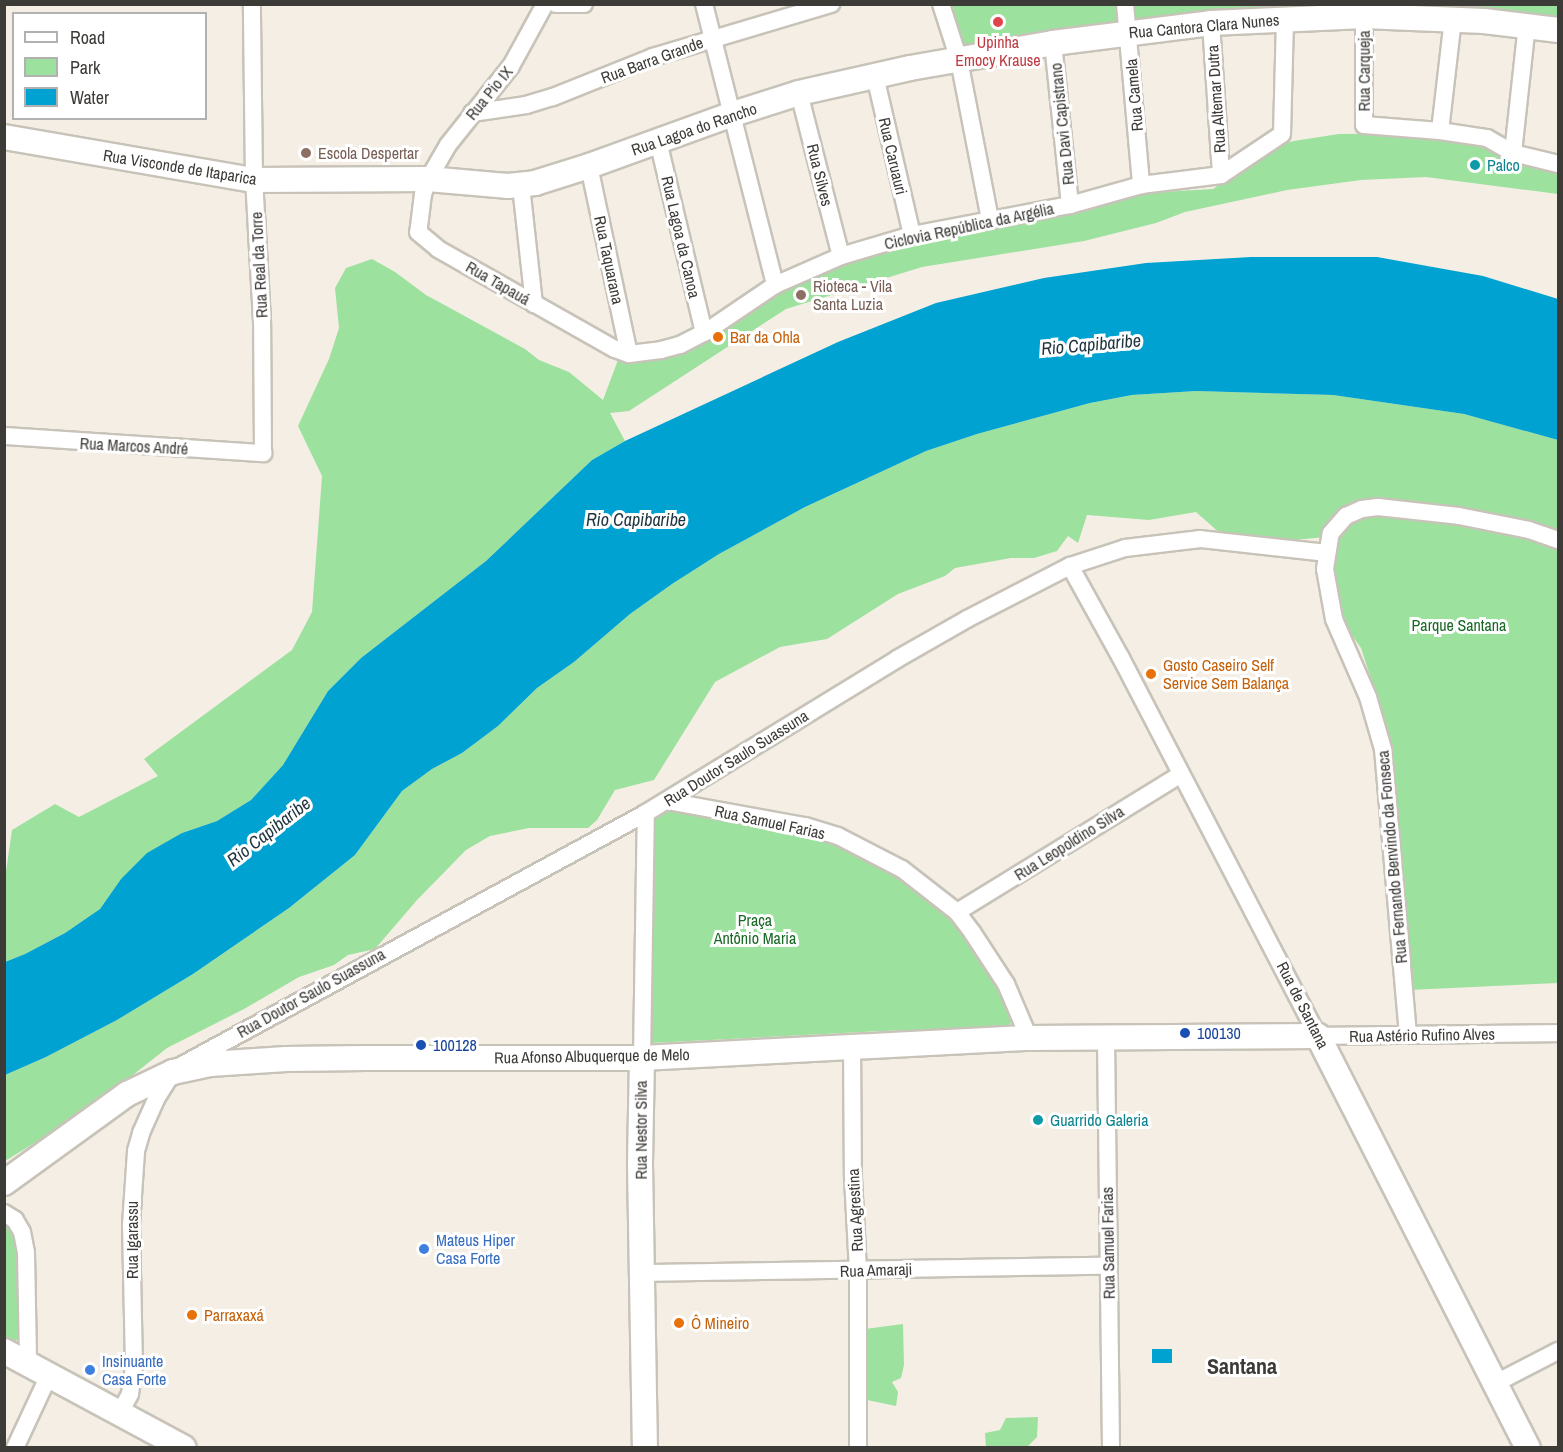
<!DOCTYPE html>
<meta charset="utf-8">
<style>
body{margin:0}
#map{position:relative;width:1563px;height:1452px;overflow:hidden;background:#f4eee4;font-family:"Archivo Narrow",sans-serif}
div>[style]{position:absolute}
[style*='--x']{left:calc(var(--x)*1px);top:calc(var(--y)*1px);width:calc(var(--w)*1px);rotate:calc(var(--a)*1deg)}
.green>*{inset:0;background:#9de19f}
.water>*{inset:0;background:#00a2d2;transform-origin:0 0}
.roads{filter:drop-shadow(2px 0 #c8c3b9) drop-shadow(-2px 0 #c8c3b9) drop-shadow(0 2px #c8c3b9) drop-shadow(0 -2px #c8c3b9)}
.street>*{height:16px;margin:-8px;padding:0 8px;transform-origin:8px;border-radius:8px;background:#fff}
.secondary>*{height:24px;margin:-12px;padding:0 12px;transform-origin:12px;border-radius:12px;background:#fff}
.dots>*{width:16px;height:16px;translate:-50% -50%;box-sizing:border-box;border:3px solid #fff;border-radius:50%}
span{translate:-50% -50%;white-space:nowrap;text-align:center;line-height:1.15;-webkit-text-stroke:6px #fff;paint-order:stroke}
.street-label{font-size:16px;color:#3d3b37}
.health-label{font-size:16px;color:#be3a42}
.education-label{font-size:16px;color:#785e54}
.left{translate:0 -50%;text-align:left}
.culture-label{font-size:16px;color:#0d838f}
.food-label{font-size:16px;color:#c56008}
.park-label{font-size:16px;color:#196925}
.transit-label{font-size:16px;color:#164399}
.shop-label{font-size:16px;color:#366cbe}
.water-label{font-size:18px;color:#1f343e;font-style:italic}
.district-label{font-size:22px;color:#3d3b37;font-weight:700}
.frame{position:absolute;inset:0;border:6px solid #3d3b37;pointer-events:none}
.legend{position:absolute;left:12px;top:12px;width:195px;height:108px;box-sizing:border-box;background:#fff;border:2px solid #b1b1af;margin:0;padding:8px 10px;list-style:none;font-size:18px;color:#3d3b37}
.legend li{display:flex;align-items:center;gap:12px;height:30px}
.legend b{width:30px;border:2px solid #b1b1af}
</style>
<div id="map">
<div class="green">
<div style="clip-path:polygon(1558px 4px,1558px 21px,1355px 5px,1281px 7px,1191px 15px,967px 47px,962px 46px,949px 5px)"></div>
<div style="clip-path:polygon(1439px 133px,1558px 166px,1558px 194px,1426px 177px,1361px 180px,1287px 190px,1185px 212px,1156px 223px,1084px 241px,922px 267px,786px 309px,629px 411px,610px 413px,625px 441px,592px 460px,486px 561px,361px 658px,328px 691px,283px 765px,251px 800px,217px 821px,182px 833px,121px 879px,100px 909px,65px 933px,25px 954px,5px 962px,5px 878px,12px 830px,55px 804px,79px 817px,158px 776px,144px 759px,292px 650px,312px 612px,322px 476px,298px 426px,329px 359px,339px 328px,335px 288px,346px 268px,372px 259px,395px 272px,426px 295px,525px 349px,539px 360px,569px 372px,603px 400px,618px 360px,663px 359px,692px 346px,780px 292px,855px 255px,1144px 193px,1213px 189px,1258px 156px,1278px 144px,1300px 140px,1339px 134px)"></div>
<div style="clip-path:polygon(1196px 391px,1333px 395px,1464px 414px,1558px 440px,1558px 983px,1409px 990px,1384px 719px,1361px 648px,1334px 610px,1326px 537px,1262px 543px,1239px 550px,1196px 512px,1149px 520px,1087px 515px,1078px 543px,1068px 536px,1057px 551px,1034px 558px,1011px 558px,955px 568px,945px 576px,898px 594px,827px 639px,780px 647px,715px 682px,654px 780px,615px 790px,597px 820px,588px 828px,529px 828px,490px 836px,466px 850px,417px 900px,375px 949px,348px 955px,334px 965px,299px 977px,244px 1009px,167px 1048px,90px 1109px,5px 1161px,5px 1075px,46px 1057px,117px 1020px,193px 974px,289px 908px,355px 855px,402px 791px,432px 769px,462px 753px,498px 726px,537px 688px,574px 662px,630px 614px,672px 584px,719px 554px,805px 507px,926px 451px,977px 434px,1090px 403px,1132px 395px)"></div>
<div style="clip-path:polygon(667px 808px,811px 831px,880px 860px,961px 922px,1012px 1006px,1015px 1020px,1006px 1027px,882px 1031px,651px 1043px,649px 1041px,650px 821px)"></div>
<div style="clip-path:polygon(4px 1213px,18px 1227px,21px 1338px,15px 1341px,5px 1337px)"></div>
<div style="clip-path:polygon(903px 1324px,904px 1365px,901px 1378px,892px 1382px,898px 1392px,896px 1406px,867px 1400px,865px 1329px)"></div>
<div style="clip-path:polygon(1038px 1417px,1037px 1437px,1027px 1447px,986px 1447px,985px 1433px,1000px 1430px,1006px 1418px)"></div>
</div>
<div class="water">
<div style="clip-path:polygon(1251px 257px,1377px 257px,1483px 276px,1558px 299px,1558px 440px,1464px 414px,1333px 395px,1196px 391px,1132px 395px,1090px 403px,977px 434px,926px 451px,805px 507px,719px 554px,672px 584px,630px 614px,574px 662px,537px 688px,498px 726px,462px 753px,432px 769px,402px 791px,355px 855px,289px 908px,193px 974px,117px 1020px,46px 1057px,5px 1075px,5px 962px,25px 954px,65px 933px,100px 909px,121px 879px,147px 853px,182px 833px,217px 821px,251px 800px,283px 765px,328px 691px,361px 658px,486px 561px,592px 460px,625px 441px,838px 342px,936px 303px,1044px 278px,1146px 263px)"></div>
<div style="left:1152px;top:1349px;width:20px;height:14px"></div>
</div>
<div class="roads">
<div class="street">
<div style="--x:545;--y:4;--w:71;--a:118.7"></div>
<div style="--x:511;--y:66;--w:101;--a:128.6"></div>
<div style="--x:448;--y:145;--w:39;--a:120"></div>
<div style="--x:428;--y:179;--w:16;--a:108"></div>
<div style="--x:423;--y:194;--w:38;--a:97"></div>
<div style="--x:418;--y:232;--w:26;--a:40"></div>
<div style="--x:438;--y:249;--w:203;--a:29.5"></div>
<div style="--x:615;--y:349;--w:15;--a:20"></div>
<div style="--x:629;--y:354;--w:32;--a:-7"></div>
<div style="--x:661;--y:350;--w:20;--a:-15"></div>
<div style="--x:680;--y:345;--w:27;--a:-27"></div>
<div style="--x:704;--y:333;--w:86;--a:-34.1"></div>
<div style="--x:775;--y:285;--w:72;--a:-23.7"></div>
<div style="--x:841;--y:256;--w:74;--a:-16.5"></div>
<div style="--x:912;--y:235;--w:161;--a:-10.8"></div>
<div style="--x:1070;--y:205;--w:74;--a:-15.7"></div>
<div style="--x:1141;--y:185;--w:81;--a:-7.1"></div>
<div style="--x:1221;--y:175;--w:73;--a:-33.9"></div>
<div style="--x:1282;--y:134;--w:114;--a:-88.5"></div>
<div style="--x:556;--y:4;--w:28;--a:0"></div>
<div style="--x:704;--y:4;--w:290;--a:75.8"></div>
<div style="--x:941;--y:4;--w:59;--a:72.2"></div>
<div style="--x:959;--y:60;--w:162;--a:79"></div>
<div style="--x:1125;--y:4;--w:182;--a:84.9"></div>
<div style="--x:1364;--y:16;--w:109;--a:90"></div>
<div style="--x:1364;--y:125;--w:76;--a:4.5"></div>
<div style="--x:1440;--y:131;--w:48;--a:8.5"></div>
<div style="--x:1487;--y:138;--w:30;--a:30"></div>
<div style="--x:1513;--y:153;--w:46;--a:13.7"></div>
<div style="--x:1211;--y:23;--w:152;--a:86.2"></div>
<div style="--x:1053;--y:43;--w:163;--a:84"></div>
<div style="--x:875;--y:76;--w:163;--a:76.9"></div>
<div style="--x:799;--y:93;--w:168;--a:75.6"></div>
<div style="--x:472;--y:113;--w:55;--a:-8.4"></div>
<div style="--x:526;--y:105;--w:28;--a:-17"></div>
<div style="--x:553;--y:97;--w:108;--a:-21.8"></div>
<div style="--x:653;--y:57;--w:186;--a:-16.6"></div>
<div style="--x:1440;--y:131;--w:113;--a:-83.4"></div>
<div style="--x:658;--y:141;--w:197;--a:76.5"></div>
<div style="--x:1513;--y:153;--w:129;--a:-83.8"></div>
<div style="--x:589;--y:166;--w:192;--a:78"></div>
<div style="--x:521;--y:186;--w:119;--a:83.7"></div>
<div style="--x:4;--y:436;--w:260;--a:3.8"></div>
<div style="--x:263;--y:453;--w:132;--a:-90.4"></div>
<div style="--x:262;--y:321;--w:141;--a:-93.2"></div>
<div style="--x:254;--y:180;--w:176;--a:-90.7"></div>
<div style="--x:1070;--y:566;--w:105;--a:61"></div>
<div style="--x:1121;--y:658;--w:426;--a:62.5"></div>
<div style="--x:1318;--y:1036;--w:240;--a:-0.7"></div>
<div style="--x:667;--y:801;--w:140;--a:10.3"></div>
<div style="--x:805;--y:826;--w:34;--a:17"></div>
<div style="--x:838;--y:836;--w:72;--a:27.3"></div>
<div style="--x:902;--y:869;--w:70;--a:38"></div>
<div style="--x:957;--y:912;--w:25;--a:53"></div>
<div style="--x:972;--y:932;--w:62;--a:56.8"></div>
<div style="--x:1006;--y:984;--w:59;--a:66.9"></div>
<div style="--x:957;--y:912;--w:263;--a:-31.6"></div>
<div style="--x:1408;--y:1035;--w:287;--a:-95"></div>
<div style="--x:1383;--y:749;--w:54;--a:-106.1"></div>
<div style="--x:1368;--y:697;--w:85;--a:-113.6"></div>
<div style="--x:1334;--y:619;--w:51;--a:-100.2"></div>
<div style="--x:1325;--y:569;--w:36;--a:-81"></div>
<div style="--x:1331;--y:533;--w:23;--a:-49"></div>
<div style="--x:1346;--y:516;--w:17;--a:-24"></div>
<div style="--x:1362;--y:509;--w:16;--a:-7"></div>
<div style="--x:1378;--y:507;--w:81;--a:6.3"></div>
<div style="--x:1459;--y:516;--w:71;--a:11.3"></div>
<div style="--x:1529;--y:530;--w:31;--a:19"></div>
<div style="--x:1106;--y:1038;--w:410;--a:89.3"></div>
<div style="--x:852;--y:1045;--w:133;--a:89.6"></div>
<div style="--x:853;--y:1178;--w:93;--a:86.9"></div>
<div style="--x:858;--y:1271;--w:177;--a:90"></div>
<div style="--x:642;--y:1058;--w:245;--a:-89.1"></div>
<div style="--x:4;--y:1213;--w:13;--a:32"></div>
<div style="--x:15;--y:1220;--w:14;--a:60"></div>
<div style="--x:22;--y:1232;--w:21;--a:79"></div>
<div style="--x:26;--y:1253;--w:108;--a:88.9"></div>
<div style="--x:643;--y:1273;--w:466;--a:-0.9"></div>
<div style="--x:1496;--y:1383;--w:70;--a:-27.3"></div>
<div style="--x:119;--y:1414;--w:23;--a:-61"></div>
<div style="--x:130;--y:1394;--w:27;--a:-82"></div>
<div style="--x:134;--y:1367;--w:142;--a:-91.2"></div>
<div style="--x:131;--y:1225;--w:74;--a:-86.1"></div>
<div style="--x:136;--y:1151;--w:19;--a:-74"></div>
<div style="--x:141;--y:1133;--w:37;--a:-66"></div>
<div style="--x:156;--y:1099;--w:32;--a:-58"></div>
<div style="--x:173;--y:1072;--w:14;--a:-36"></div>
<div style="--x:184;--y:1064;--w:526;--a:-28.51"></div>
<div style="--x:646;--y:813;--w:294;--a:-31.5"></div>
<div style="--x:897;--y:659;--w:81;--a:-29.7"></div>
<div style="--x:967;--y:619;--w:116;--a:-27.2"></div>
<div style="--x:1070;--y:566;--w:58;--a:-18.1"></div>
<div style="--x:1125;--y:548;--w:76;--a:-6.8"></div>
<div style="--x:1200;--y:539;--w:127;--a:6.3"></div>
<div style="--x:15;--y:1448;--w:83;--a:-65"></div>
</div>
<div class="secondary">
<div style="--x:4;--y:137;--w:254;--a:9.8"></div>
<div style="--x:254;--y:180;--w:174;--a:-0.3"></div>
<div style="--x:428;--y:179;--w:80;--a:5"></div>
<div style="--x:508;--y:186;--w:27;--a:-6"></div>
<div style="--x:535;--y:183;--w:57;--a:-17.5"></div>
<div style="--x:589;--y:166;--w:150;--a:-19.9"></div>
<div style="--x:730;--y:115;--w:72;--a:-17.7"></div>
<div style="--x:799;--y:93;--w:114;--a:-12.7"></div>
<div style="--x:910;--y:68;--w:145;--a:-9.9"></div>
<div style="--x:1053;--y:43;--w:159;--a:-7.2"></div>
<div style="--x:1211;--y:23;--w:153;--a:-2.6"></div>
<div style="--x:1364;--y:16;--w:120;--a:2.4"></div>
<div style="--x:1484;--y:21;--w:75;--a:6.9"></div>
<div style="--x:642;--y:1058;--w:107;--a:91.1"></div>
<div style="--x:640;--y:1165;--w:283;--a:89"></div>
<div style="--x:4;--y:1183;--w:152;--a:-35.9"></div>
<div style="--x:127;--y:1094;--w:51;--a:-25.6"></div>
<div style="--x:173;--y:1072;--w:38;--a:-12"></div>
<div style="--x:210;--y:1064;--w:76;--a:-3.8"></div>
<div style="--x:286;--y:1059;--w:79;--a:-0.7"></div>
<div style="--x:365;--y:1058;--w:277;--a:0"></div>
<div style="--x:642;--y:1058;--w:388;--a:-3"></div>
<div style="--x:1029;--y:1038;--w:289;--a:-0.4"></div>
<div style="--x:1318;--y:1036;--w:462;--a:63"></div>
<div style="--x:4;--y:1351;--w:204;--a:28.3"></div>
</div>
</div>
<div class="dots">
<div style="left:998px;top:22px;background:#e0444e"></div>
<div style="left:306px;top:153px;background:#8d6e63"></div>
<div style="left:1475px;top:165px;background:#0f9aa8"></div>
<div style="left:801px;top:295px;background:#8d6e63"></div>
<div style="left:718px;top:337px;background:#e8710a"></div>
<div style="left:1151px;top:674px;background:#e8710a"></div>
<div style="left:1185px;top:1033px;background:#1a4fb4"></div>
<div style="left:421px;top:1045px;background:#1a4fb4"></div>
<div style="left:1038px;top:1120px;background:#0f9aa8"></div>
<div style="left:424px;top:1249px;background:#3f7fe0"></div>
<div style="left:192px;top:1315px;background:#e8710a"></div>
<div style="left:679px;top:1323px;background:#e8710a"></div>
<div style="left:90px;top:1370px;background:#3f7fe0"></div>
</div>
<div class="street-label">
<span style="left:1204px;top:26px;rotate:-5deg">Rua Cantora Clara Nunes</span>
<span style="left:652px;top:60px;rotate:-20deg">Rua Barra Grande</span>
<span style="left:1364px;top:71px;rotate:-90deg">Rua Carqueja</span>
<span style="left:489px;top:93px;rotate:-51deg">Rua Pio IX</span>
<span style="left:1134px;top:95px;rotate:-95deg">Rua Camela</span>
<span style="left:1216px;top:99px;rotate:-94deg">Rua Altemar Dutra</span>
<span style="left:1062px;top:124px;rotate:-96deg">Rua Davi Capistrano</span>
<span style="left:694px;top:129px;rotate:-19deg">Rua Lagoa do Rancho</span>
<span style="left:893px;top:156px;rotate:77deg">Rua Caruauri</span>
<span style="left:180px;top:167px;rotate:9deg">Rua Visconde de Itaparica</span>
<span style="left:820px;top:175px;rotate:76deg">Rua Silves</span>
<span style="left:969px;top:226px;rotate:-12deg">Ciclovia República da Argélia</span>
<span style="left:681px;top:237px;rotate:77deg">Rua Lagoa da Canoa</span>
<span style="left:609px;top:260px;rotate:78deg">Rua Taquarana</span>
<span style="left:259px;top:265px;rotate:-93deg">Rua Real da Torre</span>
<span style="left:498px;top:283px;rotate:30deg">Rua Tapauá</span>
<span style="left:134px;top:446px;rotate:3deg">Rua Marcos André</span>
<span style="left:736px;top:758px;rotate:-32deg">Rua Doutor Saulo Suassuna</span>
<span style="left:770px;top:822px;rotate:12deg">Rua Samuel Farias</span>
<span style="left:1069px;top:843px;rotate:-32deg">Rua Leopoldino Silva</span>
<span style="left:1392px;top:857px;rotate:-95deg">Rua Fernando Benvindo da Fonseca</span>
<span style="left:311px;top:993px;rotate:-29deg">Rua Doutor Saulo Suassuna</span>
<span style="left:1303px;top:1005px;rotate:63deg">Rua de Santana</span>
<span style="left:1422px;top:1035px;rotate:-1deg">Rua Astério Rufino Alves</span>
<span style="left:592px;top:1056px;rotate:-1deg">Rua Afonso Albuquerque de Melo</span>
<span style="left:641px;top:1130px;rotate:-90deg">Rua Nestor Silva</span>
<span style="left:855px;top:1210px;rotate:-93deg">Rua Agrestina</span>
<span style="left:132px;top:1240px;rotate:-90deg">Rua Igarassu</span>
<span style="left:1108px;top:1243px;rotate:-91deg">Rua Samuel Farias</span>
<span style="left:876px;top:1270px;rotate:-2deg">Rua Amaraji</span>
</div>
<div class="health-label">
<span style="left:998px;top:51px">Upinha<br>Emocy Krause</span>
</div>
<div class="education-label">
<span class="left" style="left:318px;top:153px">Escola Despertar</span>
<span class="left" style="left:813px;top:295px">Rioteca - Vila<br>Santa Luzia</span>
</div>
<div class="culture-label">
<span class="left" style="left:1487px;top:165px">Palco</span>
<span class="left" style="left:1050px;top:1120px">Guarrido Galeria</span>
</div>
<div class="food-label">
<span class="left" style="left:730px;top:337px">Bar da Ohla</span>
<span class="left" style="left:1163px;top:674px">Gosto Caseiro Self<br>Service Sem Balança</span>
<span class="left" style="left:204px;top:1315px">Parraxaxá</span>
<span class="left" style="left:691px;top:1323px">Ô Mineiro</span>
</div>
<div class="park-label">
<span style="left:1459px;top:625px">Parque Santana</span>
<span style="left:755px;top:929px">Praça<br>Antônio Maria</span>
</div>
<div class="transit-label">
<span class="left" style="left:1197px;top:1033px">100130</span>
<span class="left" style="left:433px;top:1045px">100128</span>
</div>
<div class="shop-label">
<span class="left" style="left:436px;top:1249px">Mateus Hiper<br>Casa Forte</span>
<span class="left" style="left:102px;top:1370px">Insinuante<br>Casa Forte</span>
</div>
<div class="water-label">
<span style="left:1091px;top:345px;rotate:-5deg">Rio Capibaribe</span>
<span style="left:636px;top:520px">Rio Capibaribe</span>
<span style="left:269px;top:832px;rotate:-38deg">Rio Capibaribe</span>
</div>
<div class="district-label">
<span style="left:1242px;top:1367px">Santana</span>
</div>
<div class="frame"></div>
<ul class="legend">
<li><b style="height:8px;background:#fff"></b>Road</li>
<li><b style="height:16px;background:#9de19f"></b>Park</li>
<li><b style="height:16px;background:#00a2d2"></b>Water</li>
</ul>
</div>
